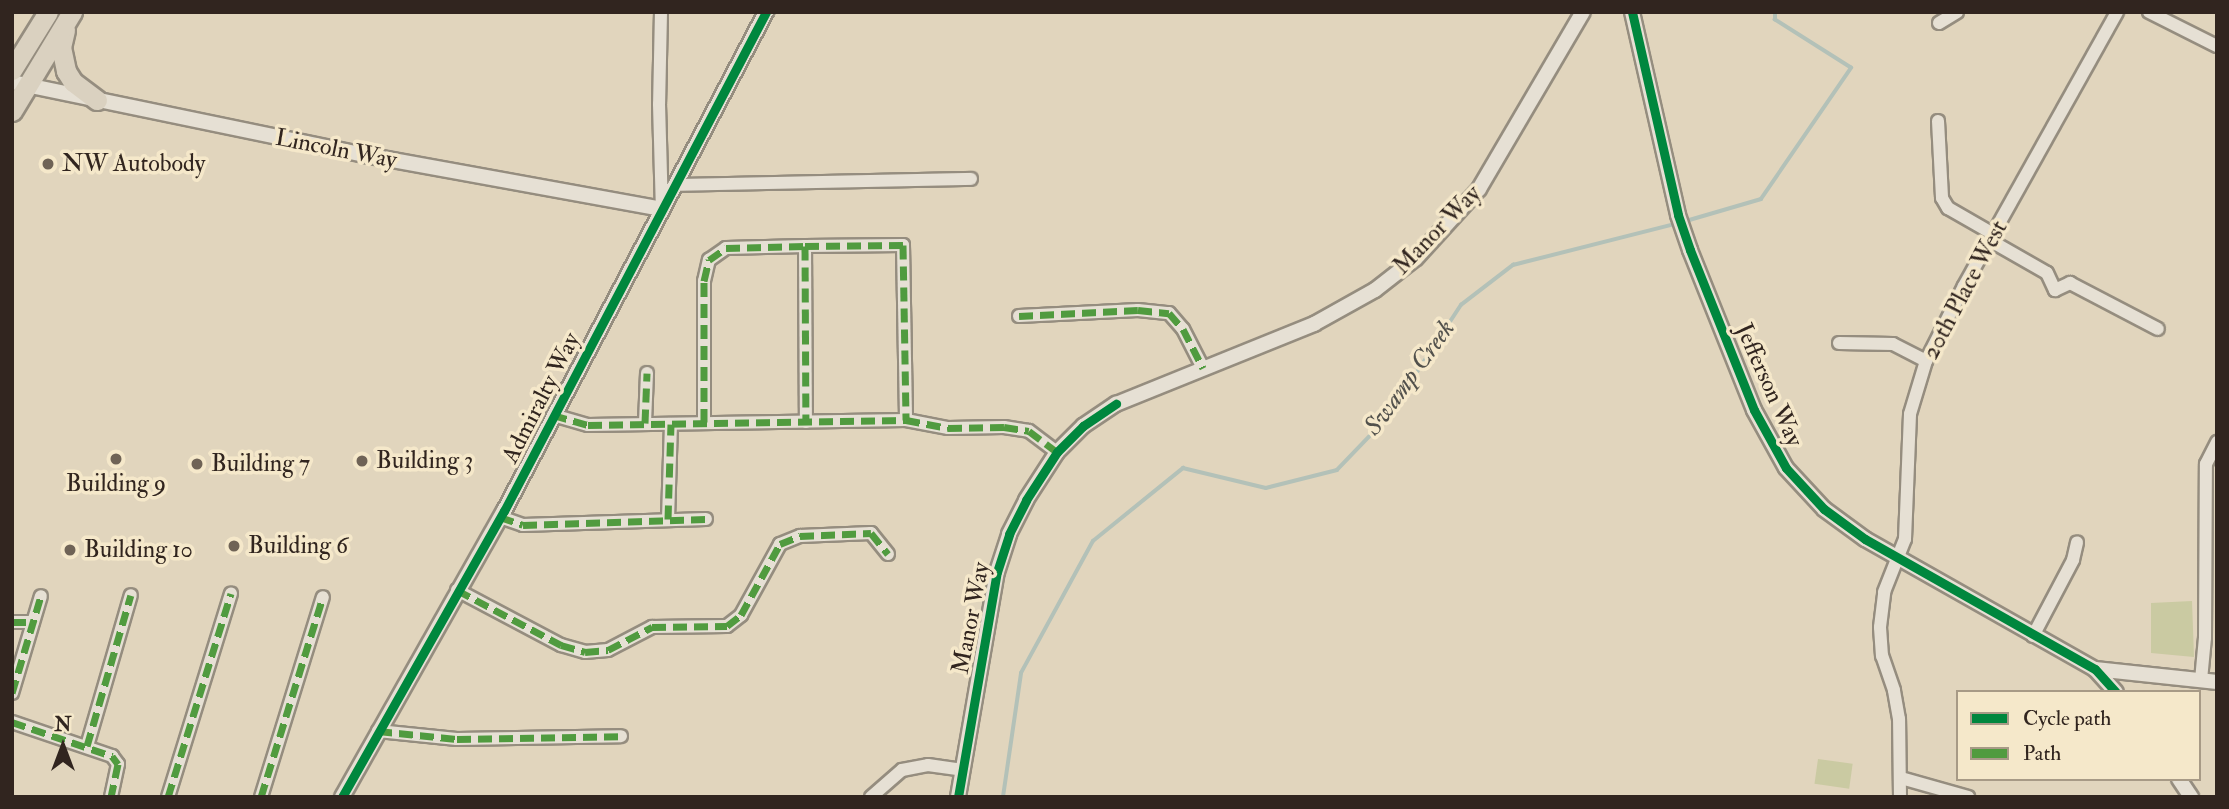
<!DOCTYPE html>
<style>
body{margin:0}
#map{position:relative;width:2229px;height:809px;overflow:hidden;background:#e1d5bd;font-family:"IM FELL Double Pica",serif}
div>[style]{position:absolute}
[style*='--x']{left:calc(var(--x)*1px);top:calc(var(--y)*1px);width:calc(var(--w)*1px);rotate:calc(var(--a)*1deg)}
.green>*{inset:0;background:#cacaa2;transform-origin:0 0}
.stream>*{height:3.5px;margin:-1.75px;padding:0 1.75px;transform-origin:1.75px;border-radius:1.75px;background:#b3c1b8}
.roads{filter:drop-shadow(2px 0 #958d7f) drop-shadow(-2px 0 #958d7f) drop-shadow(0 2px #958d7f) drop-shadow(0 -2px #958d7f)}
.minor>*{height:12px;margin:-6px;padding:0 6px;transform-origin:6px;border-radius:6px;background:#e6e0d4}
.tertiary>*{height:14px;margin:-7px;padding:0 7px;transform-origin:7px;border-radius:7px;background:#e6e0d4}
.trunk>*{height:19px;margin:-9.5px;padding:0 9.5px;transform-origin:9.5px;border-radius:9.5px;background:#dad1c0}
.quiet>*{height:7px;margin-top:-3.5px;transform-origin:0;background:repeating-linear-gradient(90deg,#509b3f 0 14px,transparent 0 21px)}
.cycleway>*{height:9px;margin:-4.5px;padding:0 4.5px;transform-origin:4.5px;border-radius:4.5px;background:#00873e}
.dots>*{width:19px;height:19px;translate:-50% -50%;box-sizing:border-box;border:4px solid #f5e8ca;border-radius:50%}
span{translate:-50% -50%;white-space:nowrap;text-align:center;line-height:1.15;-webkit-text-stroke:7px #f5e8ca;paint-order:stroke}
.street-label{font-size:24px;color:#31251f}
.poi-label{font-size:24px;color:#31251f}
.left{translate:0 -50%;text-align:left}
.water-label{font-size:26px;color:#52514c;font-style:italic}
.frame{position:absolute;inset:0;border:14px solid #31251f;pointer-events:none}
.legend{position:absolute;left:1956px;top:690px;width:245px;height:91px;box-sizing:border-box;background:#f5e8ca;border:2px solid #a79a86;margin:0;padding:9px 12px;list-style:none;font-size:21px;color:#31251f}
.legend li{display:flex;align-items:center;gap:14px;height:35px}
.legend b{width:35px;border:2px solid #a79a86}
.north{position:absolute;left:28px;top:711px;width:70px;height:70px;-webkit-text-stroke:5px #f5e8ca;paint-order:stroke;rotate:0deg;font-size:19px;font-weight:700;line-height:28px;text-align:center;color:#31251f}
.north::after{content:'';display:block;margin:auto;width:24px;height:32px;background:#31251f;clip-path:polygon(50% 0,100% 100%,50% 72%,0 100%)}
</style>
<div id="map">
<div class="green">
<div style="clip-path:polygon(2192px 601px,2194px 657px,2151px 653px,2151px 603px)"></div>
<div style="left:1818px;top:759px;width:35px;height:25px;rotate:8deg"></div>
</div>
<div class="stream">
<div style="--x:1686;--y:221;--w:78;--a:-16.3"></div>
<div style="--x:1761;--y:199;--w:159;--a:-55.5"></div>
<div style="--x:1851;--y:68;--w:90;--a:-147.7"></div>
<div style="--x:1775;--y:20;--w:8;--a:-90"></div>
<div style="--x:1003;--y:797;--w:125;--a:-81.7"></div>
<div style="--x:1021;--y:673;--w:150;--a:-61.4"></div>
<div style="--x:1093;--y:541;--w:116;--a:-39"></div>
<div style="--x:1183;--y:468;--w:85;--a:13.5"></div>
<div style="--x:1266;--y:488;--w:73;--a:-14.2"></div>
<div style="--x:1337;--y:470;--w:72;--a:-46.1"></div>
<div style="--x:1387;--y:418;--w:135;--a:-56.8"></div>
<div style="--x:1461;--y:305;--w:66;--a:-37.6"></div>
<div style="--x:1513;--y:265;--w:167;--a:-14.2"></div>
</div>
<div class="roads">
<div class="minor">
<div style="--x:661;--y:12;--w:92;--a:91.2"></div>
<div style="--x:659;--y:104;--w:105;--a:88.4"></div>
<div style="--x:2149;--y:12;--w:76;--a:26.6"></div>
<div style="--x:1939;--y:23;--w:21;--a:-31"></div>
<div style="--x:1938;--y:121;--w:77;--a:87"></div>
<div style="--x:1942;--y:198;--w:12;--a:59"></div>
<div style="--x:1948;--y:208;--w:54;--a:29.9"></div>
<div style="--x:674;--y:185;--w:297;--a:-1.2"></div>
<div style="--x:1991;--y:241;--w:64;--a:29.7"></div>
<div style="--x:2047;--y:273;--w:19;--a:65"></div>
<div style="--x:2055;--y:290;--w:17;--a:-25"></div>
<div style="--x:2070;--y:283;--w:99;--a:27.6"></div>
<div style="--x:805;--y:246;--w:176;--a:89.7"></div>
<div style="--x:1019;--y:316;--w:119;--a:-2.9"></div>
<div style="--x:1138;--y:310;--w:31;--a:6"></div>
<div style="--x:1169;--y:313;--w:21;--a:49"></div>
<div style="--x:1183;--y:329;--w:44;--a:62.9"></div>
<div style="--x:1839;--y:343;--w:54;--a:1.1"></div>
<div style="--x:1893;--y:344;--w:37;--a:27"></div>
<div style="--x:553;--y:415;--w:36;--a:16"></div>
<div style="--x:588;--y:425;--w:318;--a:-0.9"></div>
<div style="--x:906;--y:420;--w:43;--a:10.8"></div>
<div style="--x:948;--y:428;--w:56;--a:-1"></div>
<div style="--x:1004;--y:427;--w:25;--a:9"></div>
<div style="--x:1029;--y:431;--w:35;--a:37"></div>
<div style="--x:704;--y:422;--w:141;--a:-90"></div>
<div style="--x:704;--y:281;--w:22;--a:-77"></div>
<div style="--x:709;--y:260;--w:21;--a:-35"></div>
<div style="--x:726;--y:248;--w:79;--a:-1.5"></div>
<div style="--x:805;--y:246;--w:98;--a:-0.6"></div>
<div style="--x:903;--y:245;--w:175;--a:89"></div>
<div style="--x:645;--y:423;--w:50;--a:-87.7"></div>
<div style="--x:500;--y:517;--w:24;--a:19"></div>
<div style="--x:523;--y:525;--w:183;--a:-1.9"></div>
<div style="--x:668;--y:519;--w:95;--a:-88.2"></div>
<div style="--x:457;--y:590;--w:118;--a:27.9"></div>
<div style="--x:561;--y:645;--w:25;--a:16"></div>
<div style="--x:585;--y:652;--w:23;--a:-5"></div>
<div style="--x:608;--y:650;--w:50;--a:-27.6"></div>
<div style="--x:652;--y:627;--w:75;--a:-0.8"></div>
<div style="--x:727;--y:626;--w:18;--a:-38"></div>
<div style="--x:741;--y:615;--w:81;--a:-61.2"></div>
<div style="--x:780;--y:544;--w:22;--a:-22"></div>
<div style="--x:800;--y:536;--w:71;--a:-2.4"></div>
<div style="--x:871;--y:533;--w:27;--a:51"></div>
<div style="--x:12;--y:622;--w:21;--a:0"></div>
<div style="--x:2033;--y:636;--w:86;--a:-62.2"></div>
<div style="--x:2073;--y:560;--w:18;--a:-77"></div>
<div style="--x:2201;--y:680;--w:42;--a:-84.6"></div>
<div style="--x:2205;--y:638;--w:174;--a:-89.7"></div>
<div style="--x:2206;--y:464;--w:25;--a:-63"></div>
<div style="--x:12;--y:693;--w:101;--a:-73.4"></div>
<div style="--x:12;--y:722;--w:106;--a:18.8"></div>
<div style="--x:112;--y:756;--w:10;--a:53"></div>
<div style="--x:118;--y:764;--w:34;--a:102"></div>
<div style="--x:378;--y:731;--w:79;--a:5.8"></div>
<div style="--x:457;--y:739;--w:164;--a:-1"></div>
<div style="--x:87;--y:746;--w:157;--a:-73.8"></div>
<div style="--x:1901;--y:778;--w:70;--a:15.8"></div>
<div style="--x:168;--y:797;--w:213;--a:-72.8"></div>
<div style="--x:261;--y:797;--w:209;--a:-72.8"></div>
<div style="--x:871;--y:797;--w:41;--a:-41.1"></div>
<div style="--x:902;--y:770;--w:26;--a:-11"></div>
<div style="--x:928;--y:765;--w:35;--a:8"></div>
<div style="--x:1900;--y:797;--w:78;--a:-90.7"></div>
<div style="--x:1899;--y:719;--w:29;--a:-100"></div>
<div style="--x:1894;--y:690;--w:36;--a:-109"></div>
<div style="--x:1882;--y:656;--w:29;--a:-94"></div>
<div style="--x:1880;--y:627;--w:35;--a:-83"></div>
<div style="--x:1884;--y:592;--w:57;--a:-68.4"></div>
<div style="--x:1905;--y:539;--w:125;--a:-87.7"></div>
<div style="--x:1910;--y:414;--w:55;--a:-73.2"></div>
<div style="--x:1926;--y:361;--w:84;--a:-63.1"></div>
<div style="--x:1964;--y:286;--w:314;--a:-60.8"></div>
</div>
<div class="tertiary">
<div style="--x:1632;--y:12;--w:208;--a:77.2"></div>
<div style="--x:1678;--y:215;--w:37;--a:71"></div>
<div style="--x:1690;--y:250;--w:172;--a:68.2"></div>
<div style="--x:1754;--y:410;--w:66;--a:61.1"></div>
<div style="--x:1786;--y:468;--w:56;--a:47.2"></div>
<div style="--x:1824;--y:509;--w:51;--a:36.2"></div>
<div style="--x:1865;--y:539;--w:264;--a:29.5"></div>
<div style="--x:2095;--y:669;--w:31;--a:48"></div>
<div style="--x:12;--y:82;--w:360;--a:11.7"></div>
<div style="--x:365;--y:155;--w:302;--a:10.3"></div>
<div style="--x:2095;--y:669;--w:123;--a:6.1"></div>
<div style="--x:2179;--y:779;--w:22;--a:56"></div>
<div style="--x:342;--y:797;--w:329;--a:-60.5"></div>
<div style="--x:504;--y:511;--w:564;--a:-62.3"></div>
<div style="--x:958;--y:797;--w:228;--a:-80.2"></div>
<div style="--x:997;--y:572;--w:40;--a:-72"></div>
<div style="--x:1009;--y:534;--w:38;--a:-63"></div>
<div style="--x:1026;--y:500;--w:57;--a:-57.1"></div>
<div style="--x:1057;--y:452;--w:37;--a:-45"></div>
<div style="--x:1083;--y:426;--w:40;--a:-34"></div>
<div style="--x:1116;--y:404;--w:214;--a:-22"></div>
<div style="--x:1314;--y:324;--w:70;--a:-29.1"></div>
<div style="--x:1375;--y:290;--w:52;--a:-38"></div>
<div style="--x:1416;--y:258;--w:93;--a:-47.6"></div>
<div style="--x:1479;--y:189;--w:205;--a:-59.6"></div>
</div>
<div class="trunk">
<div style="--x:65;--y:30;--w:17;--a:103"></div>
<div style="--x:61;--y:47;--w:25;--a:78"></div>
<div style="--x:66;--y:71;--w:13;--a:58"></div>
<div style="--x:73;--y:82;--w:30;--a:37"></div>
<div style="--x:12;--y:70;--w:68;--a:-58.2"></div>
<div style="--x:12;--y:111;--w:116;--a:-58.8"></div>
</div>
</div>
<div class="quiet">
<div style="--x:805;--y:246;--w:176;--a:89.7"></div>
<div style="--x:1019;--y:316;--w:119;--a:-2.9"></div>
<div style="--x:1138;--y:310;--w:31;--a:6"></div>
<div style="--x:1169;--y:313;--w:21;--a:49"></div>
<div style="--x:1183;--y:329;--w:44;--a:62.9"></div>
<div style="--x:553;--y:415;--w:36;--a:16"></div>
<div style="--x:588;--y:425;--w:318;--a:-0.9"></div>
<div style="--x:906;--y:420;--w:43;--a:10.8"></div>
<div style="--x:948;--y:428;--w:56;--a:-1"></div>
<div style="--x:1004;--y:427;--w:25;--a:9"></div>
<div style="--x:1029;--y:431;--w:35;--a:37"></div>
<div style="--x:704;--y:422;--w:141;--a:-90"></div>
<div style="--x:704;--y:281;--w:22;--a:-77"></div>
<div style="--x:709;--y:260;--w:21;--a:-35"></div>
<div style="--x:726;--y:248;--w:79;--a:-1.5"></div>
<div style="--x:805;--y:246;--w:98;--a:-0.6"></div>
<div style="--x:903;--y:245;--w:175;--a:89"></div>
<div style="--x:645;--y:423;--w:50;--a:-87.7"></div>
<div style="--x:500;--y:517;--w:24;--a:19"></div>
<div style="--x:523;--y:525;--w:183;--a:-1.9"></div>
<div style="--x:668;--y:519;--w:95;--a:-88.2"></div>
<div style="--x:457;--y:590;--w:118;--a:27.9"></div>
<div style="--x:561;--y:645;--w:25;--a:16"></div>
<div style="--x:585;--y:652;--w:23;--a:-5"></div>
<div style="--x:608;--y:650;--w:50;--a:-27.6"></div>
<div style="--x:652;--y:627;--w:75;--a:-0.8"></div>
<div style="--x:727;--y:626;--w:18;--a:-38"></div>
<div style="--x:741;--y:615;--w:81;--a:-61.2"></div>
<div style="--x:780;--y:544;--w:22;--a:-22"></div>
<div style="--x:800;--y:536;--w:71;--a:-2.4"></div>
<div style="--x:871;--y:533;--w:27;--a:51"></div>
<div style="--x:12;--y:622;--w:21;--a:0"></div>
<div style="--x:12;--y:693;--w:101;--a:-73.4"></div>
<div style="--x:12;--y:722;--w:106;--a:18.8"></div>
<div style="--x:112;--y:756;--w:10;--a:53"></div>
<div style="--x:118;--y:764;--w:34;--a:102"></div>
<div style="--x:378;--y:731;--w:79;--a:5.8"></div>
<div style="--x:457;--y:739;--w:164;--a:-1"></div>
<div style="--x:87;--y:746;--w:157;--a:-73.8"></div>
<div style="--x:168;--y:797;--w:213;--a:-72.8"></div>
<div style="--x:261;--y:797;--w:209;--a:-72.8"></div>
</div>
<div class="cycleway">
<div style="--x:1632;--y:12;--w:208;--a:77.2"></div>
<div style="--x:1678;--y:215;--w:37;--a:71"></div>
<div style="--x:1690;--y:250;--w:172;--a:68.2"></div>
<div style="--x:1754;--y:410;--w:66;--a:61.1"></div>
<div style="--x:1786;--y:468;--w:56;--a:47.2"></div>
<div style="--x:1824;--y:509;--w:51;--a:36.2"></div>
<div style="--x:1865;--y:539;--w:264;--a:29.5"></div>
<div style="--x:2095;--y:669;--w:31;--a:48"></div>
<div style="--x:342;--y:797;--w:329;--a:-60.5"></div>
<div style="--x:504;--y:511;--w:564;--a:-62.3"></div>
<div style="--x:958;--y:797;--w:228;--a:-80.2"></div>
<div style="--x:997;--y:572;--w:40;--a:-72"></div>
<div style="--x:1009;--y:534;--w:38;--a:-63"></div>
<div style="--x:1026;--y:500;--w:57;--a:-57.1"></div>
<div style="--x:1057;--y:452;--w:37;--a:-45"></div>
<div style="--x:1083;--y:426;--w:40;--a:-34"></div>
</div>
<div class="dots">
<div style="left:48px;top:164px;background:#6f6356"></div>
<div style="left:116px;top:459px;background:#6f6356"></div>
<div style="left:362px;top:461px;background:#6f6356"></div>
<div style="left:197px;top:464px;background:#6f6356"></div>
<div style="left:234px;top:546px;background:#6f6356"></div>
<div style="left:70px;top:550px;background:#6f6356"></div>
</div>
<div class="street-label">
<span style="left:336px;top:149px;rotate:11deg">Lincoln Way</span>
<span style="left:1437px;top:230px;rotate:-46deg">Manor Way</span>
<span style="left:1965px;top:290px;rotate:-62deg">20th Place West</span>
<span style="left:1769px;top:385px;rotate:66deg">Jefferson Way</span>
<span style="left:541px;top:398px;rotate:-63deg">Admiralty Way</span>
<span style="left:971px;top:618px;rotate:-79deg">Manor Way</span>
</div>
<div class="poi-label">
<span class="left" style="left:62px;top:164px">NW Autobody</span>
<span class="left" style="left:376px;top:461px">Building 3</span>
<span class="left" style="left:211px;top:464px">Building 7</span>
<span style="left:116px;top:484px">Building 9</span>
<span class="left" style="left:248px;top:546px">Building 6</span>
<span class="left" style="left:84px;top:550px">Building 10</span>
</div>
<div class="water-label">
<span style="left:1410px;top:378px;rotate:-54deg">Swamp Creek</span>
</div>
<div class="frame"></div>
<ul class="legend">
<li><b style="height:9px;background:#00873e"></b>Cycle path</li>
<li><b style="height:9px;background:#509b3f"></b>Path</li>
</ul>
<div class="north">N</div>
</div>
